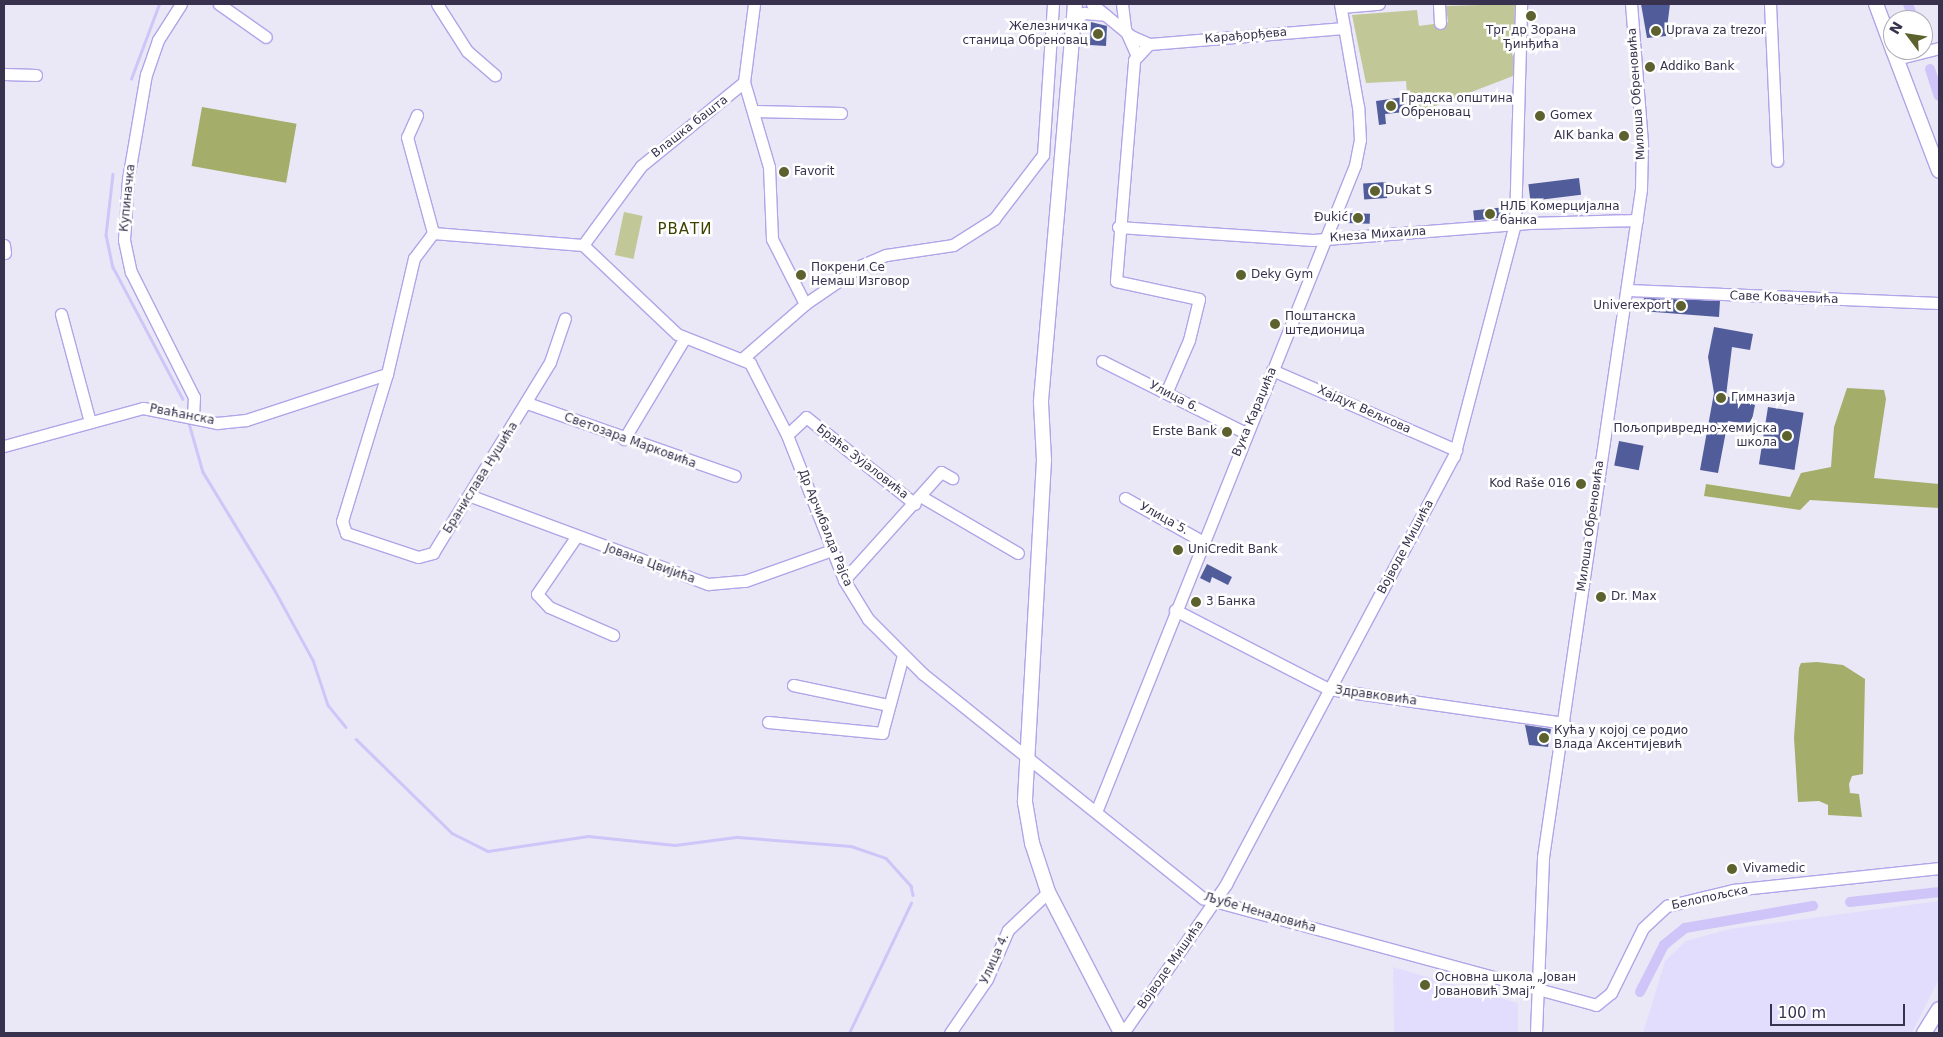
<!DOCTYPE html>
<meta charset="utf-8">
<style>
body{margin:0}
#map{position:relative;width:1943px;height:1037px;overflow:hidden;background:#eae8f6;font-family:"DejaVu Sans",sans-serif}
div>[style]{position:absolute}
[style*='--x']{left:calc(var(--x)*1px);top:calc(var(--y)*1px);width:calc(var(--w)*1px);rotate:calc(var(--a)*1deg)}
.built>*{inset:0;background:#e3ddfd}
.green>*{inset:0;background:#c1c796;transform-origin:0 0}
.forest>*{inset:0;background:#a5ad6a;transform-origin:0 0}
.stream>*{height:2.5px;margin:-1.25px;padding:0 1.25px;transform-origin:1.25px;border-radius:1.25px;background:#cfc5f8}
.canal>*{height:10px;margin:-5px;padding:0 5px;transform-origin:5px;border-radius:5px;background:#cfc5f8}
.building>*{inset:0;background:#515d9a;transform-origin:0 0}
.roads{filter:drop-shadow(1px 0 #b2a4e8) drop-shadow(-1px 0 #b2a4e8) drop-shadow(0 1px #b2a4e8) drop-shadow(0 -1px #b2a4e8)}
.minor>*{height:11px;margin:-5.5px;padding:0 5.5px;transform-origin:5.5px;border-radius:5.5px;background:#fff}
.major>*{height:14px;margin:-7px;padding:0 7px;transform-origin:7px;border-radius:7px;background:#fff}
.dots>*{width:14px;height:14px;translate:-50% -50%;box-sizing:border-box;border:2px solid #fff;border-radius:50%}
span{translate:-50% -50%;white-space:nowrap;text-align:center;line-height:1.15;-webkit-text-stroke:5px #fff;paint-order:stroke}
.poi-label{font-size:12px;color:#38324e}
.right{translate:-100% -50%;text-align:right}
.left{translate:0 -50%;text-align:left}
.street-label{font-size:12px;color:#38324e}
.quarter-label{font-size:15px;color:#3d4101;letter-spacing:1px}
.frame{position:absolute;inset:0;border:5px solid #38324e;pointer-events:none}
.north{position:absolute;left:1883px;top:10px;width:50px;height:50px;box-sizing:border-box;background:#fff;border:1px solid #afadb8;border-radius:50%;rotate:301deg;font-size:14px;font-weight:700;line-height:20px;text-align:center;color:#38324e}
.north::after{content:'';display:block;margin:auto;width:18px;height:22px;background:#5c612e;clip-path:polygon(50% 0,100% 100%,50% 72%,0 100%)}
.scale{position:absolute;left:1770px;top:1004px;width:135px;height:22px;box-sizing:border-box;border:2px solid #38324e;border-top:0;padding-left:6px;font-size:15px;line-height:18px;white-space:nowrap;color:#38324e;-webkit-text-stroke:4px #fff;paint-order:stroke}
</style>
<div id="map">
<div class="built">
<div style="clip-path:polygon(1939px 901px,1939px 979px,1912px 1033px,1643px 1033px,1665px 961px,1686px 941px,1729px 929px)"></div>
<div style="clip-path:polygon(1393px 967px,1518px 1003px,1518px 1033px,1394px 1033px)"></div>
</div>
<div class="green">
<div style="clip-path:polygon(1515px 4px,1513px 76px,1409px 116px,1406px 81px,1366px 83px,1352px 15px,1417px 10px,1419px 26px,1448px 22px,1446px 6px)"></div>
<div style="left:624px;top:212px;width:19px;height:44px;rotate:12deg"></div>
</div>
<div class="forest">
<div style="left:202px;top:107px;width:96px;height:60px;rotate:10deg"></div>
<div style="clip-path:polygon(1847px 388px,1884px 390px,1886px 399px,1874px 478px,1939px 484px,1939px 508px,1810px 500px,1800px 510px,1704px 496px,1706px 484px,1790px 497px,1801px 473px,1831px 467px,1834px 427px)"></div>
<div style="clip-path:polygon(1817px 662px,1843px 665px,1865px 679px,1863px 774px,1852px 776px,1849px 784px,1850px 793px,1859px 794px,1862px 817px,1828px 815px,1828px 805px,1819px 801px,1798px 802px,1794px 738px,1799px 668px,1801px 663px)"></div>
</div>
<div class="stream">
<div style="--x:131;--y:79;--w:80;--a:-69.5"></div>
<div style="--x:113;--y:174;--w:61;--a:96.5"></div>
<div style="--x:106;--y:235;--w:33;--a:78"></div>
<div style="--x:113;--y:267;--w:149;--a:62.1"></div>
<div style="--x:189;--y:423;--w:51;--a:74.1"></div>
<div style="--x:203;--y:472;--w:135;--a:58.7"></div>
<div style="--x:273;--y:587;--w:83;--a:61.3"></div>
<div style="--x:313;--y:660;--w:47;--a:71.6"></div>
<div style="--x:328;--y:705;--w:28;--a:51"></div>
<div style="--x:356;--y:739;--w:134;--a:44.4"></div>
<div style="--x:452;--y:833;--w:40;--a:26.6"></div>
<div style="--x:488;--y:851;--w:101;--a:-8.5"></div>
<div style="--x:588;--y:836;--w:87;--a:5.9"></div>
<div style="--x:675;--y:845;--w:63;--a:-7.4"></div>
<div style="--x:737;--y:837;--w:114;--a:4.5"></div>
<div style="--x:851;--y:846;--w:37;--a:19"></div>
<div style="--x:886;--y:858;--w:38;--a:48"></div>
<div style="--x:911;--y:886;--w:9;--a:77"></div>
<div style="--x:849;--y:1033;--w:144;--a:-64.5"></div>
</div>
<div class="canal">
<div style="--x:1908;--y:4;--w:17;--a:69"></div>
<div style="--x:1930;--y:69;--w:28;--a:72"></div>
<div style="--x:1850;--y:902;--w:90;--a:-6.4"></div>
<div style="--x:1640;--y:992;--w:53;--a:-62.9"></div>
<div style="--x:1664;--y:945;--w:27;--a:-39"></div>
<div style="--x:1685;--y:928;--w:130;--a:-9.8"></div>
</div>
<div class="building">
<div style="clip-path:polygon(1641px 4px,1670px 4px,1666px 36px,1647px 38px)"></div>
<div style="clip-path:polygon(1091px 22px,1107px 26px,1106px 46px,1090px 45px)"></div>
<div style="clip-path:polygon(1404px 97px,1405px 112px,1385px 114px,1386px 124px,1379px 125px,1376px 101px)"></div>
<div style="left:1579px;top:178px;width:17px;height:51px;rotate:83deg"></div>
<div style="left:1386px;top:182px;width:16px;height:23px;rotate:86deg"></div>
<div style="left:1506px;top:207px;width:10px;height:33px;rotate:84deg"></div>
<div style="left:1346px;top:213px;width:24px;height:10px;rotate:2deg"></div>
<div style="clip-path:polygon(1644px 298px,1720px 301px,1719px 317px,1641px 311px)"></div>
<div style="clip-path:polygon(1714px 327px,1753px 334px,1750px 350px,1732px 347px,1726px 396px,1755px 405px,1751px 425px,1728px 421px,1718px 473px,1700px 470px,1714px 393px,1708px 357px)"></div>
<div style="left:1768px;top:407px;width:36px;height:58px;rotate:9deg"></div>
<div style="left:1619px;top:441px;width:25px;height:25px;rotate:11deg"></div>
<div style="clip-path:polygon(1207px 564px,1232px 577px,1228px 585px,1212px 577px,1210px 583px,1200px 578px)"></div>
<div style="clip-path:polygon(1525px 725px,1551px 729px,1548px 747px,1529px 745px)"></div>
</div>
<div class="roads">
<div class="minor">
<div style="--x:181;--y:4;--w:43;--a:122.6"></div>
<div style="--x:158;--y:40;--w:36;--a:109"></div>
<div style="--x:146;--y:74;--w:107;--a:99.7"></div>
<div style="--x:128;--y:179;--w:61;--a:93.8"></div>
<div style="--x:124;--y:240;--w:33;--a:78"></div>
<div style="--x:131;--y:272;--w:140;--a:63.3"></div>
<div style="--x:194;--y:397;--w:20;--a:93"></div>
<div style="--x:219;--y:4;--w:57;--a:35.1"></div>
<div style="--x:437;--y:4;--w:56;--a:57.4"></div>
<div style="--x:467;--y:51;--w:37;--a:41"></div>
<div style="--x:1092;--y:4;--w:50;--a:39.4"></div>
<div style="--x:1131;--y:36;--w:20;--a:24"></div>
<div style="--x:1122;--y:4;--w:25;--a:83"></div>
<div style="--x:1125;--y:29;--w:30;--a:66"></div>
<div style="--x:1439;--y:4;--w:19;--a:87"></div>
<div style="--x:1770;--y:4;--w:157;--a:87.4"></div>
<div style="--x:1341;--y:7;--w:38;--a:-5"></div>
<div style="--x:1074;--y:19;--w:12;--a:-31"></div>
<div style="--x:1084;--y:13;--w:21;--a:5"></div>
<div style="--x:1896;--y:59;--w:44;--a:-14.3"></div>
<div style="--x:4;--y:74;--w:32;--a:2"></div>
<div style="--x:744;--y:82;--w:89;--a:73.6"></div>
<div style="--x:769;--y:167;--w:72;--a:87.6"></div>
<div style="--x:772;--y:239;--w:73;--a:63.1"></div>
<div style="--x:754;--y:111;--w:87;--a:1.3"></div>
<div style="--x:417;--y:115;--w:24;--a:114"></div>
<div style="--x:407;--y:137;--w:99;--a:74.8"></div>
<div style="--x:1118;--y:227;--w:195;--a:3.8"></div>
<div style="--x:1313;--y:240;--w:217;--a:-4.5"></div>
<div style="--x:1529;--y:223;--w:108;--a:-1.6"></div>
<div style="--x:433;--y:233;--w:150;--a:4.6"></div>
<div style="--x:583;--y:245;--w:129;--a:43.4"></div>
<div style="--x:677;--y:334;--w:79;--a:21.7"></div>
<div style="--x:750;--y:363;--w:81;--a:62.8"></div>
<div style="--x:787;--y:435;--w:156;--a:68.5"></div>
<div style="--x:844;--y:580;--w:46;--a:58.4"></div>
<div style="--x:868;--y:619;--w:78;--a:45"></div>
<div style="--x:923;--y:674;--w:359;--a:38.7"></div>
<div style="--x:1203;--y:898;--w:407;--a:15.2"></div>
<div style="--x:1596;--y:1005;--w:19;--a:-39"></div>
<div style="--x:1611;--y:993;--w:72;--a:-63.8"></div>
<div style="--x:1643;--y:928;--w:33;--a:-43"></div>
<div style="--x:1667;--y:906;--w:68;--a:-13.6"></div>
<div style="--x:1733;--y:890;--w:207;--a:-6.1"></div>
<div style="--x:433;--y:233;--w:31;--a:127"></div>
<div style="--x:414;--y:258;--w:119;--a:103.1"></div>
<div style="--x:387;--y:374;--w:154;--a:107"></div>
<div style="--x:342;--y:521;--w:13;--a:72"></div>
<div style="--x:346;--y:533;--w:76;--a:18.4"></div>
<div style="--x:418;--y:557;--w:16;--a:-15"></div>
<div style="--x:433;--y:553;--w:224;--a:-58.5"></div>
<div style="--x:550;--y:362;--w:46;--a:-71.2"></div>
<div style="--x:4;--y:245;--w:8;--a:83"></div>
<div style="--x:583;--y:245;--w:98;--a:-53.7"></div>
<div style="--x:641;--y:166;--w:133;--a:-39.2"></div>
<div style="--x:744;--y:82;--w:79;--a:-82.7"></div>
<div style="--x:1628;--y:290;--w:311;--a:2.4"></div>
<div style="--x:61;--y:314;--w:112;--a:75"></div>
<div style="--x:742;--y:359;--w:84;--a:-41.1"></div>
<div style="--x:805;--y:304;--w:69;--a:-34.4"></div>
<div style="--x:862;--y:265;--w:26;--a:-23"></div>
<div style="--x:886;--y:255;--w:68;--a:-8.5"></div>
<div style="--x:953;--y:245;--w:49;--a:-32.4"></div>
<div style="--x:994;--y:219;--w:81;--a:-52.6"></div>
<div style="--x:1043;--y:155;--w:151;--a:-86.2"></div>
<div style="--x:1102;--y:361;--w:161;--a:26.6"></div>
<div style="--x:1272;--y:370;--w:201;--a:23.5"></div>
<div style="--x:1166;--y:393;--w:58;--a:-66.5"></div>
<div style="--x:1189;--y:340;--w:42;--a:-76.3"></div>
<div style="--x:1199;--y:299;--w:85;--a:-167.8"></div>
<div style="--x:1116;--y:281;--w:222;--a:-85.3"></div>
<div style="--x:1134;--y:60;--w:22;--a:-47"></div>
<div style="--x:1149;--y:44;--w:196;--a:-4.7"></div>
<div style="--x:527;--y:403;--w:220;--a:19.3"></div>
<div style="--x:787;--y:435;--w:26;--a:-43"></div>
<div style="--x:806;--y:417;--w:139;--a:38.6"></div>
<div style="--x:624;--y:439;--w:117;--a:-59"></div>
<div style="--x:4;--y:446;--w:144;--a:-15.3"></div>
<div style="--x:143;--y:408;--w:76;--a:11.5"></div>
<div style="--x:217;--y:423;--w:29;--a:-6"></div>
<div style="--x:246;--y:420;--w:148;--a:-18.1"></div>
<div style="--x:471;--y:496;--w:253;--a:20.4"></div>
<div style="--x:708;--y:584;--w:37;--a:-5"></div>
<div style="--x:745;--y:581;--w:92;--a:-19.6"></div>
<div style="--x:922;--y:497;--w:111;--a:30.3"></div>
<div style="--x:1125;--y:498;--w:88;--a:29.2"></div>
<div style="--x:576;--y:537;--w:69;--a:124.4"></div>
<div style="--x:537;--y:594;--w:18;--a:47"></div>
<div style="--x:549;--y:607;--w:70;--a:23.6"></div>
<div style="--x:844;--y:580;--w:145;--a:-48.1"></div>
<div style="--x:941;--y:472;--w:13;--a:29"></div>
<div style="--x:1175;--y:610;--w:173;--a:27.2"></div>
<div style="--x:1329;--y:689;--w:237;--a:8.2"></div>
<div style="--x:793;--y:685;--w:98;--a:11.8"></div>
<div style="--x:768;--y:722;--w:115;--a:5.5"></div>
<div style="--x:882;--y:733;--w:81;--a:-74.9"></div>
<div style="--x:1096;--y:812;--w:697;--a:-68.18"></div>
<div style="--x:1355;--y:165;--w:25;--a:-79"></div>
<div style="--x:1360;--y:140;--w:33;--a:-93"></div>
<div style="--x:1358;--y:107;--w:105;--a:-99.9"></div>
<div style="--x:950;--y:1033;--w:65;--a:-55.6"></div>
<div style="--x:987;--y:979;--w:53;--a:-66.8"></div>
<div style="--x:1008;--y:930;--w:55;--a:-43.5"></div>
<div style="--x:1123;--y:1033;--w:181;--a:-55.3"></div>
<div style="--x:1226;--y:884;--w:485;--a:-62"></div>
<div style="--x:1454;--y:456;--w:240;--a:-75.3"></div>
<div style="--x:1515;--y:224;--w:220;--a:-88.4"></div>
<div style="--x:1536;--y:1033;--w:176;--a:-87.7"></div>
<div style="--x:1543;--y:857;--w:675;--a:-81.65"></div>
<div style="--x:1641;--y:189;--w:46;--a:-88.8"></div>
<div style="--x:1642;--y:143;--w:139;--a:-94.5"></div>
</div>
<div class="major">
<div style="--x:1075;--y:4;--w:400;--a:94.9"></div>
<div style="--x:1041;--y:403;--w:57;--a:87"></div>
<div style="--x:1044;--y:460;--w:343;--a:93.2"></div>
<div style="--x:1025;--y:802;--w:42;--a:80.3"></div>
<div style="--x:1032;--y:843;--w:52;--a:71.9"></div>
<div style="--x:1048;--y:892;--w:159;--a:62.6"></div>
<div style="--x:1876;--y:4;--w:49;--a:69.7"></div>
<div style="--x:1893;--y:50;--w:129;--a:69.2"></div>
<div style="--x:1924;--y:1033;--w:28;--a:-58"></div>
</div>
</div>
<div class="dots">
<div style="left:1531px;top:16px;background:#5c612e"></div>
<div style="left:1656px;top:31px;background:#5c612e"></div>
<div style="left:1098px;top:34px;background:#5c612e"></div>
<div style="left:1650px;top:67px;background:#5c612e"></div>
<div style="left:1391px;top:106px;background:#5c612e"></div>
<div style="left:1540px;top:116px;background:#5c612e"></div>
<div style="left:1624px;top:136px;background:#5c612e"></div>
<div style="left:784px;top:172px;background:#5c612e"></div>
<div style="left:1375px;top:191px;background:#5c612e"></div>
<div style="left:1490px;top:214px;background:#5c612e"></div>
<div style="left:1358px;top:218px;background:#5c612e"></div>
<div style="left:801px;top:275px;background:#5c612e"></div>
<div style="left:1241px;top:275px;background:#5c612e"></div>
<div style="left:1681px;top:306px;background:#5c612e"></div>
<div style="left:1275px;top:324px;background:#5c612e"></div>
<div style="left:1721px;top:398px;background:#5c612e"></div>
<div style="left:1227px;top:432px;background:#5c612e"></div>
<div style="left:1787px;top:436px;background:#5c612e"></div>
<div style="left:1581px;top:484px;background:#5c612e"></div>
<div style="left:1178px;top:550px;background:#5c612e"></div>
<div style="left:1601px;top:597px;background:#5c612e"></div>
<div style="left:1196px;top:602px;background:#5c612e"></div>
<div style="left:1544px;top:738px;background:#5c612e"></div>
<div style="left:1732px;top:869px;background:#5c612e"></div>
<div style="left:1425px;top:985px;background:#5c612e"></div>
</div>
<div class="poi-label">
<span class="right" style="left:1088px;top:34px">Железничка<br>станица Обреновац</span>
<span style="left:1531px;top:38px">Трг др Зорана<br>Ђинђића</span>
<span class="left" style="left:1666px;top:31px">Uprava za trezor</span>
<span class="left" style="left:1660px;top:67px">Addiko Bank</span>
<span class="left" style="left:1401px;top:106px">Градска општина<br>Обреновац</span>
<span class="left" style="left:1550px;top:116px">Gomex</span>
<span class="right" style="left:1614px;top:136px">AIK banka</span>
<span class="left" style="left:794px;top:172px">Favorit</span>
<span class="left" style="left:1385px;top:191px">Dukat S</span>
<span class="left" style="left:1500px;top:214px">НЛБ Комерцијална<br>банка</span>
<span class="right" style="left:1348px;top:218px">Đukić</span>
<span class="left" style="left:811px;top:275px">Покрени Се<br>Немаш Изговор</span>
<span class="left" style="left:1251px;top:275px">Deky Gym</span>
<span class="right" style="left:1671px;top:306px">Univerexport</span>
<span class="left" style="left:1285px;top:324px">Поштанска<br>штедионица</span>
<span class="left" style="left:1731px;top:398px">Гимназија</span>
<span class="right" style="left:1777px;top:436px">Пољопривредно-хемијска<br>школа</span>
<span class="right" style="left:1217px;top:432px">Erste Bank</span>
<span class="right" style="left:1571px;top:484px">Kod Raše 016</span>
<span class="left" style="left:1188px;top:550px">UniCredit Bank</span>
<span class="left" style="left:1611px;top:597px">Dr. Max</span>
<span class="left" style="left:1206px;top:602px">3 Банка</span>
<span class="left" style="left:1554px;top:738px">Кућа у којој се родио<br>Влада Аксентијевић</span>
<span class="left" style="left:1743px;top:869px">Vivamedic</span>
<span class="left" style="left:1435px;top:985px">Основна школа „Јован<br>Јовановић Змај”</span>
</div>
<div class="street-label">
<span style="left:1246px;top:36px;rotate:-5deg">Карађорђева</span>
<span style="left:1637px;top:94px;rotate:-94deg">Милоша Обреновића</span>
<span style="left:690px;top:127px;rotate:-38deg">Влашка башта</span>
<span style="left:128px;top:198px;rotate:-84deg">Купиначка</span>
<span style="left:1378px;top:235px;rotate:-4deg">Кнеза Михаила</span>
<span style="left:1784px;top:298px;rotate:2deg">Саве Ковачевића</span>
<span style="left:1174px;top:397px;rotate:27deg">Улица 6.</span>
<span style="left:1364px;top:410px;rotate:24deg">Хајдук Вељкова</span>
<span style="left:1255px;top:412px;rotate:-67deg">Вука Караџића</span>
<span style="left:182px;top:415px;rotate:11deg">Рваћанска</span>
<span style="left:630px;top:441px;rotate:20deg">Светозара Марковића</span>
<span style="left:862px;top:462px;rotate:38deg">Браће Зујаловића</span>
<span style="left:481px;top:478px;rotate:-58deg">Бранислава Нушића</span>
<span style="left:1164px;top:519px;rotate:29deg">Улица 5.</span>
<span style="left:1591px;top:526px;rotate:-82deg">Милоша Обреновића</span>
<span style="left:825px;top:528px;rotate:68deg">Др Арчибалда Рајса</span>
<span style="left:1406px;top:547px;rotate:-62deg">Војводе Мишића</span>
<span style="left:650px;top:564px;rotate:20deg">Јована Цвијића</span>
<span style="left:1376px;top:696px;rotate:8deg">Здравковића</span>
<span style="left:1710px;top:898px;rotate:-12deg">Белопољска</span>
<span style="left:1260px;top:913px;rotate:16deg">Љубе Ненадовића</span>
<span style="left:995px;top:959px;rotate:-66deg">Улица 4.</span>
<span style="left:1171px;top:965px;rotate:-55deg">Војводе Мишића</span>
</div>
<div class="quarter-label">
<span style="left:685px;top:230px">РВАТИ</span>
</div>
<div class="frame"></div>
<div class="north">N</div>
<div class="scale">100 m</div>
</div>
